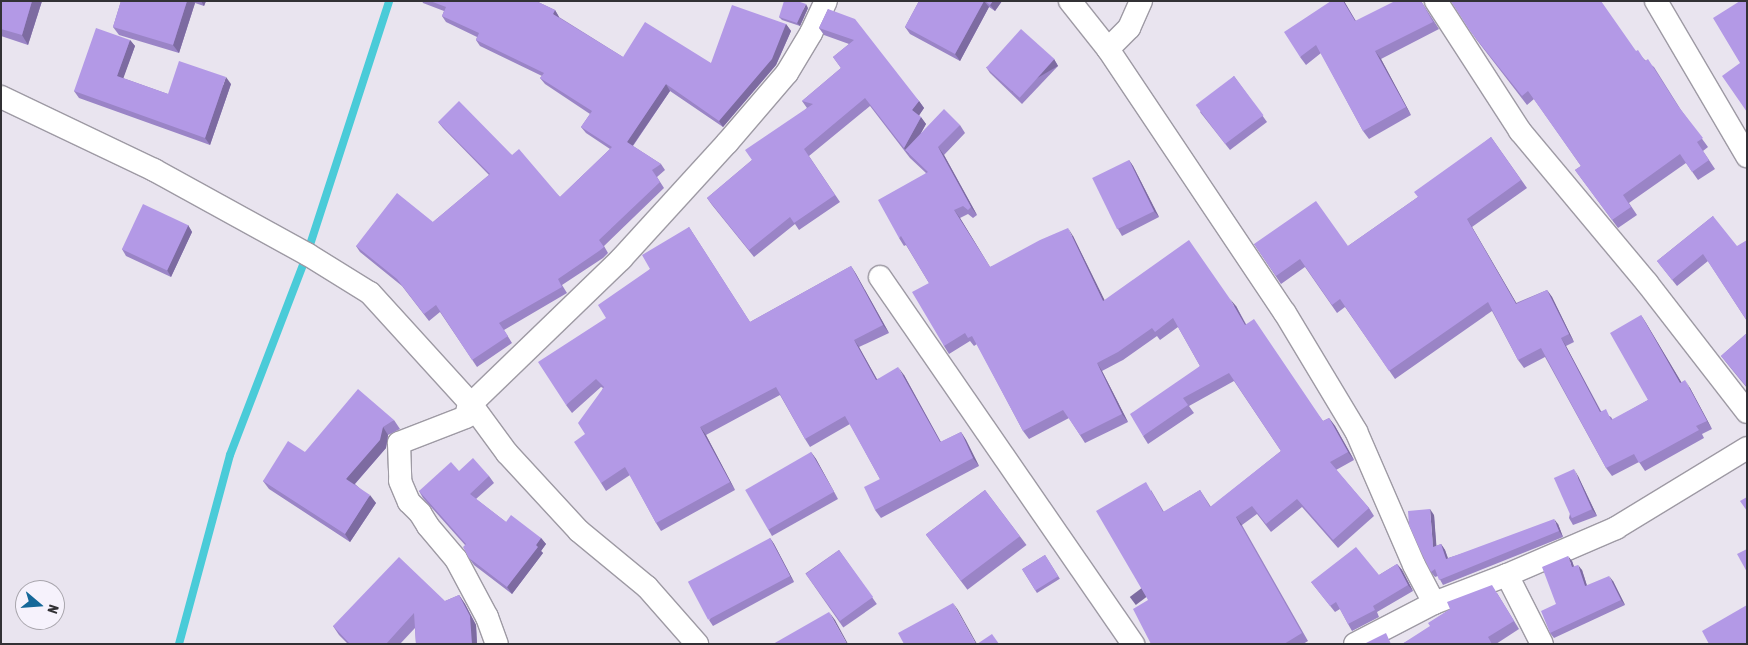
<!DOCTYPE html>
<style>
body{margin:0}
#map{position:relative;width:1748px;height:645px;overflow:hidden;background:#e9e4ef;font-family:"Asap Condensed",sans-serif}
div>[style]{position:absolute}
[style*='--x']{left:calc(var(--x)*1px);top:calc(var(--y)*1px);width:calc(var(--w)*1px);rotate:calc(var(--a)*1deg)}
.stream>*{height:8px;margin:-4px;padding:0 4px;transform-origin:4px;border-radius:4px;background:#4acbd8}
.roads{filter:drop-shadow(1px 0 #9e9aa4) drop-shadow(-1px 0 #9e9aa4) drop-shadow(0 1px #9e9aa4) drop-shadow(0 -1px #9e9aa4)}
.street>*{height:22px;margin:-11px;padding:0 11px;transform-origin:11px;border-radius:11px;background:#fff}
.wall>*{inset:0;background:#9a84c6;transform-origin:0 0}
.shaded-wall>*{inset:0;background:#7d6ba1;transform-origin:0 0}
.building>*{inset:0;background:#b399e6;transform-origin:0 0}
span{translate:-50% -50%;white-space:nowrap;text-align:center;line-height:1.15;-webkit-text-stroke:4.5px #f6f2fc;paint-order:stroke}
.frame{position:absolute;inset:0;border:2px solid #323135;pointer-events:none}
.north{position:absolute;left:15px;top:580px;width:50px;height:50px;box-sizing:border-box;background:#f6f2fc;border:1px solid #a8a5ac;border-radius:50%;rotate:108deg;font-size:14px;font-weight:700;line-height:20px;text-align:center;color:#323135}
.north::after{content:'';display:block;margin:auto;width:18px;height:22px;background:#156899;clip-path:polygon(50% 0,100% 100%,50% 72%,0 100%)}
</style>
<div id="map">
<div class="stream">
<div style="--x:179;--y:644;--w:196;--a:-74.9"></div>
<div style="--x:230;--y:455;--w:215;--a:-69"></div>
<div style="--x:307;--y:254;--w:266;--a:-72"></div>
</div>
<div class="roads">
<div class="street">
<div style="--x:1070;--y:1;--w:61;--a:51.6"></div>
<div style="--x:1108;--y:49;--w:318;--a:56.2"></div>
<div style="--x:1285;--y:313;--w:138;--a:59"></div>
<div style="--x:1356;--y:431;--w:146;--a:66.6"></div>
<div style="--x:1414;--y:565;--w:43;--a:62.2"></div>
<div style="--x:1436;--y:1;--w:155;--a:57.1"></div>
<div style="--x:1520;--y:131;--w:198;--a:50.1"></div>
<div style="--x:1647;--y:283;--w:163;--a:52.2"></div>
<div style="--x:1656;--y:1;--w:180;--a:59.6"></div>
<div style="--x:1108;--y:49;--w:30;--a:-45"></div>
<div style="--x:1129;--y:28;--w:30;--a:-66"></div>
<div style="--x:1;--y:97;--w:170;--a:25.5"></div>
<div style="--x:154;--y:170;--w:175;--a:28.8"></div>
<div style="--x:307;--y:254;--w:74;--a:31.8"></div>
<div style="--x:370;--y:293;--w:150;--a:47.7"></div>
<div style="--x:471;--y:404;--w:61;--a:53.7"></div>
<div style="--x:507;--y:453;--w:106;--a:47.3"></div>
<div style="--x:579;--y:531;--w:88;--a:39.5"></div>
<div style="--x:647;--y:587;--w:76;--a:48.7"></div>
<div style="--x:880;--y:277;--w:446;--a:55.4"></div>
<div style="--x:469;--y:403;--w:14;--a:102"></div>
<div style="--x:466;--y:417;--w:72;--a:158.8"></div>
<div style="--x:399;--y:443;--w:38;--a:88"></div>
<div style="--x:400;--y:481;--w:23;--a:67"></div>
<div style="--x:409;--y:502;--w:16;--a:45"></div>
<div style="--x:420;--y:513;--w:15;--a:58"></div>
<div style="--x:428;--y:526;--w:43;--a:49.7"></div>
<div style="--x:456;--y:559;--w:66;--a:61.9"></div>
<div style="--x:487;--y:617;--w:29;--a:70"></div>
<div style="--x:471;--y:404;--w:209;--a:-44"></div>
<div style="--x:621;--y:259;--w:157;--a:-47.6"></div>
<div style="--x:727;--y:143;--w:92;--a:-49.4"></div>
<div style="--x:787;--y:73;--w:47;--a:-59"></div>
<div style="--x:811;--y:33;--w:35;--a:-65"></div>
<div style="--x:1507;--y:575;--w:77;--a:63.1"></div>
<div style="--x:1355;--y:644;--w:89;--a:-27.4"></div>
<div style="--x:1434;--y:603;--w:78;--a:-21"></div>
<div style="--x:1507;--y:575;--w:119;--a:-23.3"></div>
<div style="--x:1616;--y:528;--w:153;--a:-31.4"></div>
</div>
</div>
<div class="wall">
<div style="clip-path:polygon(1px 1px,42px 1px,28px 45px,1px 36px)"></div>
<div style="clip-path:polygon(121px 1px,206px 1px,204px 6px,195px 3px,179px 53px,119px 35px,113px 27px)"></div>
<div style="clip-path:polygon(422px 1px,536px 1px,555px 10px,559px 17px,623px 57px,711px 63px,786px 24px,791px 31px,776px 65px,723px 127px,670px 91px,633px 146px,661px 164px,665px 170px,657px 177px,664px 188px,604px 246px,608px 253px,603px 258px,562px 285px,567px 293px,504px 330px,512px 343px,477px 367px,440px 312px,429px 321px,402px 286px,360px 252px,356px 246px,433px 222px,489px 175px,443px 128px,438px 122px,512px 155px,560px 197px,610px 149px,586px 133px,581px 127px,590px 114px,545px 84px,540px 78px,542px 76px,480px 46px,476px 40px,477px 37px,446px 22px,442px 16px,444px 11px,423px 3px)"></div>
<div style="clip-path:polygon(919px 1px,1002px 1px,995px 11px,989px 7px,960px 61px,910px 34px,905px 27px)"></div>
<div style="clip-path:polygon(1331px 1px,1344px 1px,1356px 21px,1421px 1px,1439px 29px,1381px 59px,1411px 115px,1369px 139px,1363px 131px,1321px 53px,1306px 65px,1300px 57px)"></div>
<div style="clip-path:polygon(1451px 1px,1636px 51px,1645px 60px,1654px 67px,1681px 110px,1708px 147px,1703px 151px,1715px 169px,1698px 180px,1686px 163px,1629px 203px,1637px 215px,1618px 228px,1575px 170px,1581px 166px,1534px 99px,1527px 105px,1476px 39px)"></div>
<div style="clip-path:polygon(808px 8px,800px 26px,782px 20px,779px 17px)"></div>
<div style="clip-path:polygon(828px 9px,919px 101px,924px 108px,919px 115px,926px 124px,921px 133px,960px 125px,965px 133px,944px 155px,977px 215px,973px 218px,968px 214px,960px 218px,990px 267px,1073px 236px,1104px 300px,1236px 306px,1246px 324px,1323px 421px,1329px 418px,1335px 426px,1354px 460px,1336px 470px,1369px 508px,1374px 516px,1338px 548px,1302px 507px,1271px 532px,1257px 514px,1242px 525px,1308px 641px,1303px 644px,1151px 644px,1148px 600px,1151px 490px,1164px 512px,1200px 490px,1211px 507px,1281px 451px,1234px 381px,1189px 406px,1194px 413px,1148px 444px,1143px 436px,1200px 366px,1178px 327px,1160px 340px,1157px 336px,1123px 360px,1102px 371px,1128px 422px,1085px 443px,1069px 418px,1029px 439px,1023px 431px,977px 344px,974px 346px,970px 341px,949px 354px,944px 346px,929px 283px,906px 245px,904px 246px,899px 238px,926px 173px,910px 158px,870px 106px,809px 156px,840px 202px,799px 230px,795px 224px,754px 257px,712px 205px,707px 198px,752px 160px,807px 108px,802px 101px,841px 68px,833px 57px,849px 44px,824px 35px,819px 28px)"></div>
<div style="clip-path:polygon(130px 40px,135px 46px,123px 78px,168px 94px,231px 84px,210px 145px,79px 98px,74px 91px)"></div>
<div style="clip-path:polygon(1054px 59px,1058px 66px,1022px 104px,990px 73px,986px 67px)"></div>
<div style="clip-path:polygon(1234px 76px,1267px 122px,1230px 150px,1200px 112px)"></div>
<div style="clip-path:polygon(1491px 137px,1527px 188px,1472px 227px,1516px 303px,1547px 290px,1552px 297px,1574px 342px,1566px 346px,1601px 411px,1611px 417px,1613px 420px,1648px 400px,1641px 315px,1646px 323px,1681px 382px,1690px 388px,1712px 429px,1702px 434px,1704px 438px,1645px 471px,1639px 462px,1612px 476px,1606px 468px,1545px 357px,1524px 368px,1518px 360px,1492px 311px,1395px 379px,1345px 307px,1337px 313px,1305px 267px,1281px 284px,1254px 244px,1348px 246px,1418px 197px)"></div>
<div style="clip-path:polygon(1129px 160px,1133px 166px,1159px 217px,1122px 236px,1118px 229px)"></div>
<div style="clip-path:polygon(1713px 216px,1747px 321px,1708px 261px,1677px 286px,1657px 261px)"></div>
<div style="clip-path:polygon(188px 225px,192px 232px,171px 277px,126px 256px,122px 249px)"></div>
<div style="clip-path:polygon(689px 227px,750px 322px,851px 266px,856px 274px,889px 333px,859px 347px,877px 379px,904px 375px,941px 442px,961px 432px,966px 440px,979px 466px,881px 518px,875px 510px,880px 479px,850px 424px,810px 447px,805px 439px,780px 395px,706px 435px,735px 490px,661px 531px,656px 523px,630px 475px,606px 491px,601px 483px,585px 434px,603px 388px,601px 387px,572px 413px,566px 405px,650px 269px)"></div>
<div style="clip-path:polygon(1747px 333px,1747px 388px,1721px 356px)"></div>
<div style="clip-path:polygon(394px 420px,400px 429px,388px 435px,386px 448px,355px 484px,376px 503px,350px 542px,269px 489px,263px 481px,305px 452px)"></div>
<div style="clip-path:polygon(811px 452px,816px 459px,838px 499px,772px 536px,768px 529px)"></div>
<div style="clip-path:polygon(459px 471px,489px 476px,494px 483px,476px 499px,506px 522px,541px 538px,546px 544px,541px 551px,543px 553px,512px 594px,474px 565px,469px 558px,465px 545px,423px 498px,419px 491px)"></div>
<div style="clip-path:polygon(1578px 476px,1597px 516px,1573px 525px,1569px 518px)"></div>
<div style="left:985px;top:490px;width:69px;height:74px;rotate:53deg"></div>
<div style="clip-path:polygon(1434px 515px,1436px 546px,1441px 544px,1445px 550px,1448px 558px,1558px 524px,1563px 537px,1443px 585px,1438px 576px,1435px 577px,1431px 572px)"></div>
<div style="clip-path:polygon(770px 538px,774px 544px,794px 582px,713px 626px,709px 620px)"></div>
<div style="left:839px;top:550px;width:66px;height:41px;rotate:55deg"></div>
<div style="left:1045px;top:555px;width:28px;height:27px;rotate:58deg"></div>
<div style="clip-path:polygon(1572px 561px,1574px 567px,1582px 570px,1587px 586px,1613px 581px,1625px 605px,1554px 638px,1550px 633px,1556px 604px)"></div>
<div style="clip-path:polygon(1397px 564px,1402px 570px,1413px 591px,1377px 612px,1379px 617px,1352px 631px,1348px 624px,1340px 609px,1335px 612px,1311px 582px,1379px 575px)"></div>
<div style="clip-path:polygon(1497px 593px,1519px 629px,1496px 644px,1402px 644px)"></div>
<div style="clip-path:polygon(459px 595px,465px 604px,476px 625px,477px 644px,416px 644px,415px 628px,400px 644px,348px 644px,339px 635px,333px 626px,445px 601px)"></div>
</div>
<div class="shaded-wall">
<div style="clip-path:polygon(32px 1px,42px 1px,28px 45px,22px 35px)"></div>
<div style="clip-path:polygon(187px 1px,194px 1px,195px 3px,179px 53px,173px 45px)"></div>
<div style="clip-path:polygon(201px 1px,206px 1px,204px 6px)"></div>
<div style="clip-path:polygon(984px 1px,989px 7px,960px 61px,955px 54px)"></div>
<div style="clip-path:polygon(993px 1px,1002px 1px,995px 11px,990px 5px)"></div>
<div style="clip-path:polygon(1343px 1px,1344px 1px,1360px 29px,1355px 21px)"></div>
<div style="clip-path:polygon(806px 4px,808px 8px,800px 26px,797px 23px)"></div>
<div style="clip-path:polygon(555px 10px,559px 17px,558px 20px,553px 14px)"></div>
<div style="clip-path:polygon(786px 24px,791px 31px,776px 65px,723px 127px,719px 121px)"></div>
<div style="clip-path:polygon(130px 40px,135px 46px,122px 82px,117px 76px)"></div>
<div style="clip-path:polygon(1375px 51px,1381px 59px,1411px 115px,1406px 107px)"></div>
<div style="left:1054px;top:59px;width:8px;height:52px;rotate:60deg"></div>
<div style="clip-path:polygon(226px 77px,231px 84px,210px 145px,205px 138px)"></div>
<div style="clip-path:polygon(666px 84px,670px 91px,631px 148px,627px 142px)"></div>
<div style="clip-path:polygon(919px 101px,924px 108px,918px 117px,912px 110px)"></div>
<div style="clip-path:polygon(921px 117px,926px 124px,909px 154px,905px 150px,909px 155px,904px 148px)"></div>
<div style="clip-path:polygon(938px 147px,944px 155px,977px 215px,971px 207px)"></div>
<div style="clip-path:polygon(1129px 160px,1133px 166px,1159px 217px,1154px 211px)"></div>
<div style="clip-path:polygon(954px 210px,960px 218px,995px 275px,990px 267px)"></div>
<div style="clip-path:polygon(1467px 219px,1472px 227px,1521px 311px,1516px 304px)"></div>
<div style="clip-path:polygon(188px 225px,192px 232px,171px 277px,167px 270px)"></div>
<div style="clip-path:polygon(1068px 228px,1073px 236px,1109px 309px,1103px 301px)"></div>
<div style="clip-path:polygon(851px 266px,856px 274px,889px 333px,883px 325px)"></div>
<div style="clip-path:polygon(1547px 290px,1552px 297px,1574px 342px,1569px 334px)"></div>
<div style="clip-path:polygon(1230px 299px,1236px 306px,1250px 333px,1245px 325px)"></div>
<div style="clip-path:polygon(1641px 315px,1646px 323px,1686px 390px,1680px 383px)"></div>
<div style="clip-path:polygon(1561px 338px,1566px 346px,1605px 420px,1600px 412px)"></div>
<div style="clip-path:polygon(854px 340px,859px 347px,881px 387px,876px 380px)"></div>
<div style="clip-path:polygon(1097px 363px,1102px 371px,1128px 422px,1122px 414px)"></div>
<div style="clip-path:polygon(898px 367px,904px 375px,945px 450px,940px 442px)"></div>
<div style="clip-path:polygon(1685px 380px,1690px 388px,1712px 429px,1707px 421px)"></div>
<div style="clip-path:polygon(1329px 418px,1335px 426px,1354px 460px,1348px 452px)"></div>
<div style="clip-path:polygon(383px 427px,388px 435px,386px 448px,352px 487px,346px 479px)"></div>
<div style="clip-path:polygon(700px 427px,706px 435px,735px 490px,730px 482px)"></div>
<div style="clip-path:polygon(961px 432px,966px 440px,979px 466px,973px 458px)"></div>
<div style="clip-path:polygon(811px 452px,816px 459px,838px 499px,834px 492px)"></div>
<div style="clip-path:polygon(1574px 469px,1578px 476px,1597px 516px,1592px 509px)"></div>
<div style="clip-path:polygon(370px 495px,376px 503px,350px 542px,345px 534px)"></div>
<div style="clip-path:polygon(1430px 509px,1434px 515px,1437px 553px,1433px 547px)"></div>
<div style="left:1236px;top:517px;width:10px;height:133px;rotate:53deg"></div>
<div style="clip-path:polygon(1554px 519px,1558px 524px,1563px 537px,1559px 531px)"></div>
<div style="clip-path:polygon(541px 538px,546px 544px,541px 551px,543px 553px,512px 594px,507px 587px)"></div>
<div style="clip-path:polygon(770px 538px,774px 544px,794px 582px,790px 576px)"></div>
<div style="clip-path:polygon(1441px 544px,1445px 550px,1450px 565px,1446px 559px)"></div>
<div style="clip-path:polygon(1568px 556px,1572px 561px,1576px 572px,1572px 567px)"></div>
<div style="clip-path:polygon(1397px 564px,1402px 570px,1413px 591px,1408px 585px)"></div>
<div style="clip-path:polygon(1578px 565px,1582px 570px,1589px 592px,1585px 586px)"></div>
<div style="clip-path:polygon(1609px 576px,1613px 581px,1625px 605px,1621px 600px)"></div>
<div style="clip-path:polygon(459px 595px,465px 604px,476px 625px,477px 644px,472px 644px)"></div>
<div style="clip-path:polygon(953px 603px,958px 610px,977px 644px,976px 644px)"></div>
<div style="clip-path:polygon(829px 612px,835px 620px,848px 644px,847px 644px)"></div>
</div>
<div class="building">
<div style="clip-path:polygon(1px 1px,32px 1px,22px 35px,1px 29px)"></div>
<div style="clip-path:polygon(121px 1px,187px 1px,173px 45px,113px 27px)"></div>
<div style="clip-path:polygon(430px 1px,536px 1px,555px 10px,553px 14px,623px 57px,645px 22px,711px 63px,732px 5px,786px 24px,772px 59px,719px 121px,666px 84px,627px 142px,661px 164px,652px 170px,660px 182px,599px 240px,604px 247px,599px 251px,558px 279px,562px 287px,499px 323px,508px 336px,472px 360px,436px 305px,424px 314px,397px 279px,356px 246px,397px 193px,433px 222px,490px 174px,438px 122px,459px 101px,512px 155px,519px 149px,560px 197px,612px 147px,581px 127px,592px 111px,540px 78px,544px 73px,476px 40px,479px 33px,442px 16px,446px 7px)"></div>
<div style="clip-path:polygon(784px 1px,797px 1px,806px 4px,797px 23px,779px 17px)"></div>
<div style="clip-path:polygon(919px 1px,984px 1px,955px 54px,905px 27px)"></div>
<div style="clip-path:polygon(985px 1px,993px 1px,990px 5px)"></div>
<div style="clip-path:polygon(1331px 1px,1343px 1px,1355px 21px,1395px 1px,1421px 1px,1433px 22px,1375px 51px,1406px 107px,1363px 131px,1316px 45px,1300px 57px,1284px 32px)"></div>
<div style="clip-path:polygon(1451px 1px,1601px 1px,1636px 51px,1638px 50px,1645px 61px,1648px 59px,1678px 106px,1703px 138px,1697px 142px,1709px 160px,1692px 172px,1680px 154px,1623px 195px,1631px 207px,1612px 220px,1575px 170px,1581px 166px,1528px 91px,1522px 96px,1470px 31px)"></div>
<div style="clip-path:polygon(1740px 1px,1747px 1px,1747px 112px,1722px 76px,1740px 63px,1713px 18px)"></div>
<div style="clip-path:polygon(828px 9px,855px 19px,919px 101px,912px 110px,921px 117px,904px 148px,865px 98px,804px 149px,835px 195px,794px 223px,790px 217px,749px 250px,707px 198px,752px 160px,745px 150px,813px 104px,802px 101px,841px 68px,833px 57px,854px 40px,819px 28px)"></div>
<div style="clip-path:polygon(96px 28px,130px 40px,117px 76px,168px 94px,179px 61px,226px 77px,205px 138px,74px 91px)"></div>
<div style="left:1021px;top:29px;width:45px;height:52px;rotate:42deg"></div>
<div style="left:1234px;top:76px;width:49px;height:48px;rotate:53deg"></div>
<div style="clip-path:polygon(944px 109px,960px 125px,938px 147px,971px 207px,968px 210px,963px 206px,954px 210px,990px 267px,1040px 240px,1068px 228px,1103px 301px,1189px 240px,1230px 299px,1245px 325px,1254px 319px,1323px 421px,1329px 418px,1348px 452px,1330px 462px,1369px 508px,1333px 540px,1297px 499px,1266px 524px,1252px 506px,1236px 517px,1302px 633px,1284px 644px,1151px 644px,1133px 609px,1148px 600px,1096px 511px,1146px 482px,1163px 512px,1200px 490px,1210px 507px,1281px 451px,1229px 373px,1183px 398px,1188px 405px,1143px 436px,1130px 414px,1200px 366px,1173px 318px,1155px 332px,1152px 328px,1118px 352px,1097px 363px,1122px 414px,1080px 435px,1063px 410px,1023px 431px,972px 336px,968px 338px,965px 333px,944px 346px,912px 292px,929px 283px,901px 236px,899px 238px,878px 200px,928px 172px,905px 150px)"></div>
<div style="clip-path:polygon(1491px 137px,1521px 180px,1467px 219px,1516px 304px,1547px 290px,1569px 334px,1561px 338px,1600px 412px,1606px 409px,1611px 420px,1648px 400px,1610px 333px,1641px 315px,1680px 383px,1685px 380px,1707px 421px,1696px 426px,1699px 430px,1639px 463px,1634px 454px,1606px 468px,1541px 348px,1518px 360px,1488px 302px,1389px 371px,1340px 299px,1332px 305px,1300px 259px,1276px 276px,1254px 244px,1316px 201px,1348px 246px,1418px 197px,1414px 192px)"></div>
<div style="left:1129px;top:160px;width:57px;height:41px;rotate:64deg"></div>
<div style="left:143px;top:204px;width:50px;height:50px;rotate:25deg"></div>
<div style="clip-path:polygon(1713px 216px,1737px 246px,1747px 240px,1747px 321px,1703px 254px,1672px 280px,1657px 261px)"></div>
<div style="clip-path:polygon(689px 227px,750px 322px,851px 266px,883px 325px,854px 340px,876px 380px,898px 367px,940px 442px,961px 432px,973px 458px,875px 510px,864px 487px,880px 479px,845px 416px,805px 439px,776px 387px,700px 427px,730px 482px,656px 523px,625px 467px,601px 483px,574px 442px,585px 434px,578px 423px,604px 387px,596px 379px,566px 405px,538px 362px,606px 318px,598px 305px,650px 269px,642px 255px)"></div>
<div style="clip-path:polygon(1747px 333px,1747px 387px,1721px 356px)"></div>
<div style="clip-path:polygon(358px 389px,394px 420px,383px 427px,380px 440px,346px 479px,370px 495px,345px 534px,263px 481px,288px 441px,305px 452px)"></div>
<div style="left:811px;top:452px;width:46px;height:76px;rotate:60deg"></div>
<div style="clip-path:polygon(473px 458px,489px 476px,470px 494px,506px 522px,511px 515px,541px 538px,536px 545px,538px 547px,507px 587px,469px 558px,463px 547px,466px 544px,419px 491px,451px 462px,459px 471px)"></div>
<div style="left:1574px;top:469px;width:44px;height:22px;rotate:66deg"></div>
<div style="left:985px;top:490px;width:58px;height:74px;rotate:53deg"></div>
<div style="clip-path:polygon(1747px 497px,1747px 511px,1740px 501px)"></div>
<div style="clip-path:polygon(1430px 509px,1433px 547px,1441px 544px,1446px 559px,1554px 519px,1559px 531px,1439px 580px,1435px 569px,1431px 572px,1422px 554px,1409px 525px,1408px 511px)"></div>
<div style="left:770px;top:538px;width:43px;height:93px;rotate:62deg"></div>
<div style="clip-path:polygon(1356px 547px,1379px 575px,1397px 564px,1408px 585px,1373px 606px,1375px 610px,1348px 624px,1336px 602px,1330px 606px,1311px 582px)"></div>
<div style="clip-path:polygon(1747px 549px,1747px 572px,1737px 554px)"></div>
<div style="left:839px;top:550px;width:58px;height:41px;rotate:54deg"></div>
<div style="left:1045px;top:555px;width:25px;height:27px;rotate:58deg"></div>
<div style="clip-path:polygon(1568px 556px,1572px 567px,1578px 565px,1585px 586px,1609px 576px,1621px 600px,1550px 633px,1541px 611px,1556px 604px,1542px 567px)"></div>
<div style="clip-path:polygon(399px 557px,445px 601px,459px 595px,470px 616px,472px 644px,416px 644px,414px 613px,386px 644px,350px 644px,333px 626px)"></div>
<div style="clip-path:polygon(1492px 585px,1514px 621px,1488px 637px,1492px 644px,1402px 644px,1430px 626px,1428px 623px,1450px 609px,1447px 602px)"></div>
<div style="clip-path:polygon(953px 603px,976px 644px,904px 644px,898px 633px)"></div>
<div style="clip-path:polygon(1747px 605px,1747px 644px,1709px 644px,1702px 631px)"></div>
<div style="clip-path:polygon(829px 612px,847px 644px,773px 644px)"></div>
<div style="clip-path:polygon(1386px 633px,1391px 644px,1364px 644px)"></div>
<div style="clip-path:polygon(992px 634px,999px 644px,977px 644px)"></div>
</div>
<div class="frame"></div>
<div class="north">N</div>
</div>
